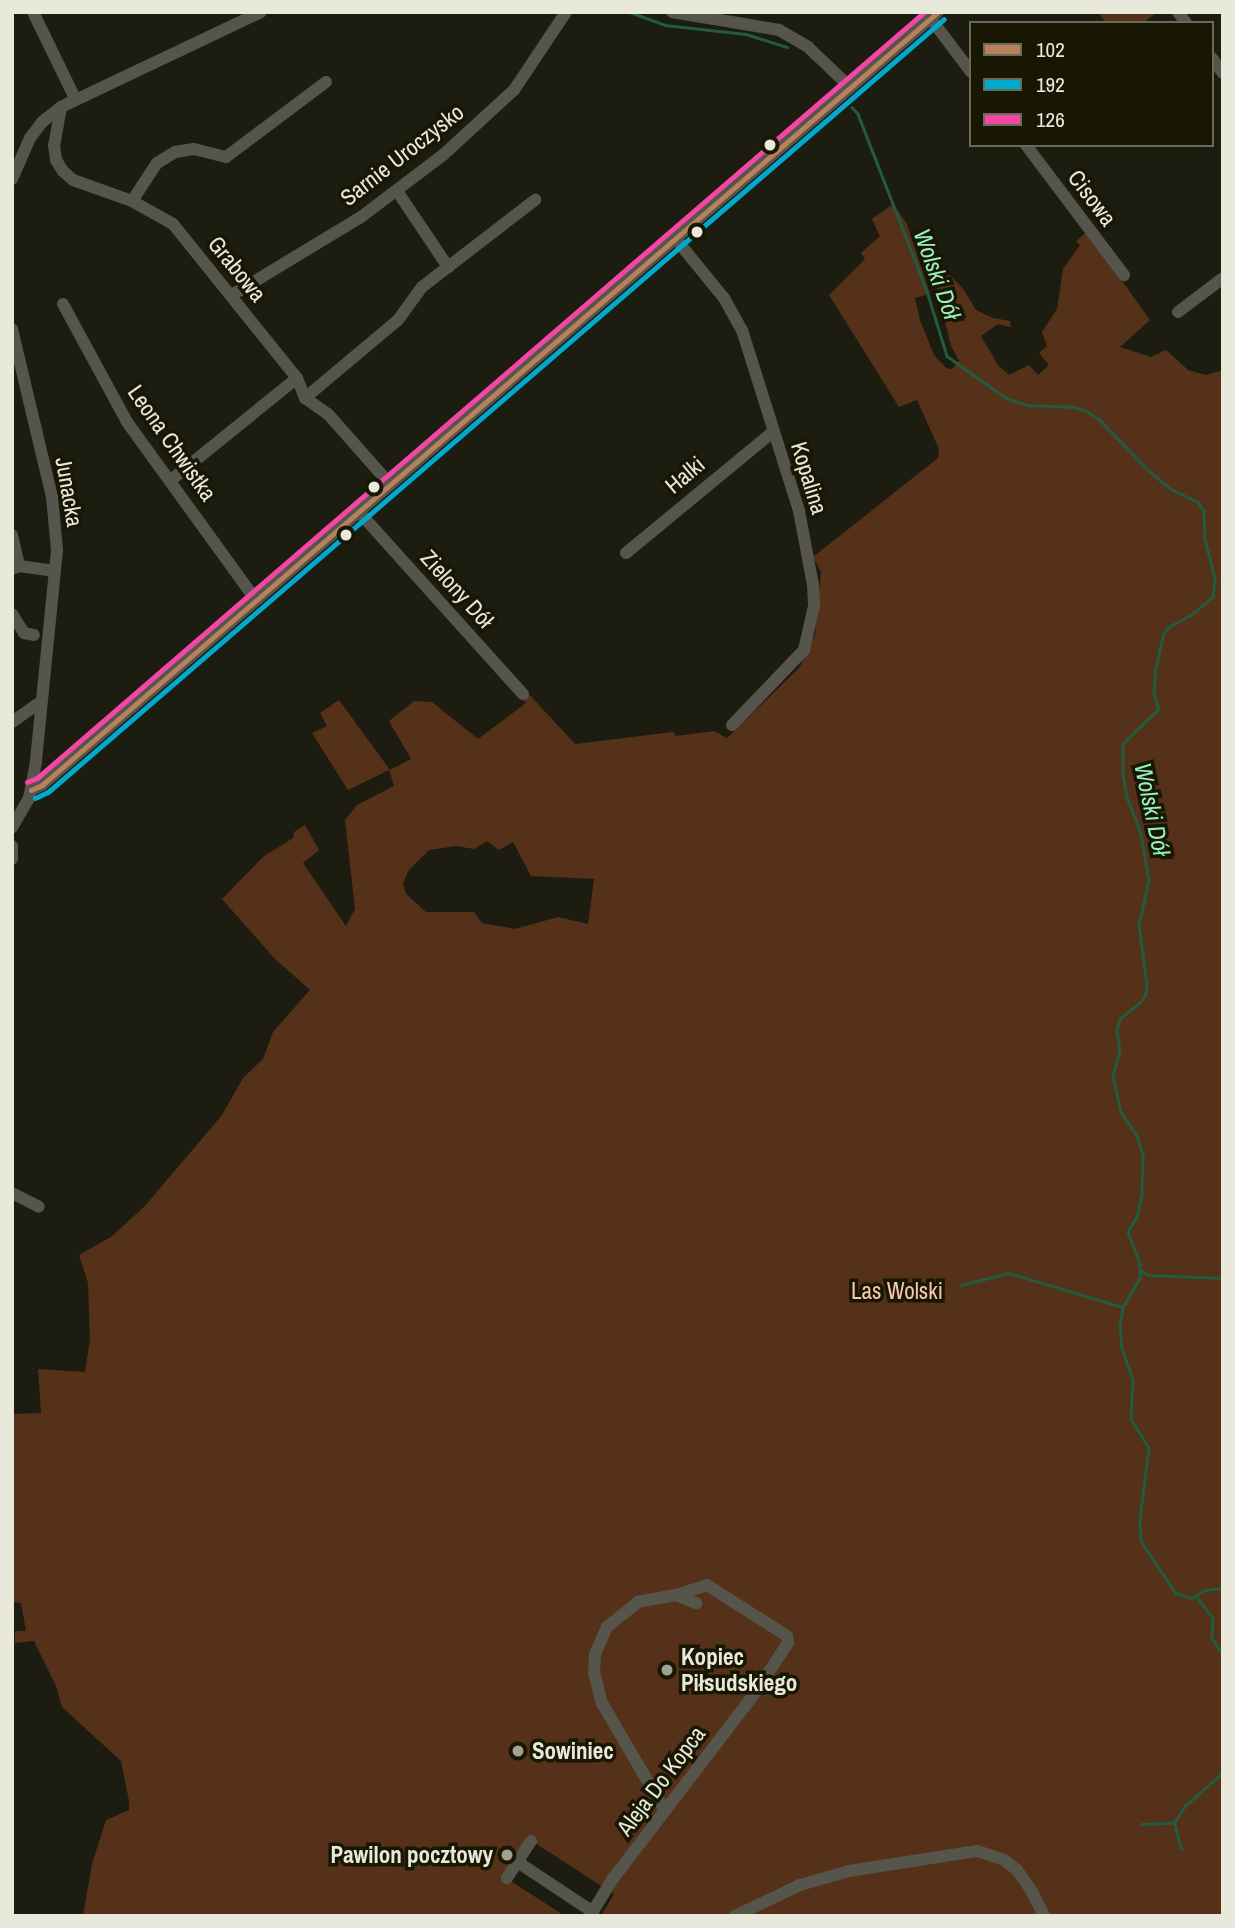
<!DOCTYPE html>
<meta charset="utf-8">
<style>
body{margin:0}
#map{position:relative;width:1235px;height:1928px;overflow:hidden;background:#1d1c11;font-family:"Archivo Narrow",sans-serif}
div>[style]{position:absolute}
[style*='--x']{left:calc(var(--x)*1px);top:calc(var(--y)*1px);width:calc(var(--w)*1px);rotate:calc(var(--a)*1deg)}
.green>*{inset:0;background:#553119}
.stream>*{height:2.5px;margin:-1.25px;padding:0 1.25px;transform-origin:1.25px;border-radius:1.25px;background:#225b40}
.minor>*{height:12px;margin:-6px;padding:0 6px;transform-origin:6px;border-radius:6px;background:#55554c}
.bus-1>*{height:5px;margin:-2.5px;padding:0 2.5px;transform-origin:2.5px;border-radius:2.5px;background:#b6815c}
.bus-2>*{height:5px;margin:-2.5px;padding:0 2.5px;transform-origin:2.5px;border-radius:2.5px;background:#00a9ce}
.bus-3>*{height:5px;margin:-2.5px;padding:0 2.5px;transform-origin:2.5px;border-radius:2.5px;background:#f346a5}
.dots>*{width:19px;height:19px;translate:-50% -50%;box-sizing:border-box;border:4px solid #181704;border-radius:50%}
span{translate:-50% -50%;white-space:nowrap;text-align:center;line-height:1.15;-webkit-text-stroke:7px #181704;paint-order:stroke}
.street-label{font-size:23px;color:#e8e8db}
.park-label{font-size:23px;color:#f8c8ae}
.poi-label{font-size:23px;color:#e8e8db;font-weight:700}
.left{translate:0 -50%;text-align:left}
.right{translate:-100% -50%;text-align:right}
.water-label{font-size:24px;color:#96f1c2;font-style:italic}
.frame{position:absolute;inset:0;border:14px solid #e8e8db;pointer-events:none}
.legend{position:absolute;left:969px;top:21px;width:245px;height:126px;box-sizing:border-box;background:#181704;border:2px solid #6b6b5a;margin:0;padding:9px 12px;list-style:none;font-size:21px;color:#e8e8db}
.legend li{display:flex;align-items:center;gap:14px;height:35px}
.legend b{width:35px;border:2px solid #6b6b5a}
</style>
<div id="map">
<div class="green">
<div style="clip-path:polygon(1104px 12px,1157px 12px,1143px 23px,1106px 23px,1100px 15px)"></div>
<div style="clip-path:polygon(evenodd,893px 204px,907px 224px,930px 294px,915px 298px,920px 320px,934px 355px,946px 368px,952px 369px,959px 361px,951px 346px,927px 250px,964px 290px,976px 310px,993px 318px,1010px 321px,1011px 327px,998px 324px,981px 336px,998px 365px,1009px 375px,1029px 365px,1038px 375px,1049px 365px,1039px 353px,1047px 346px,1042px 332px,1057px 309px,1063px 269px,1080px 245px,1076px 241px,1087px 232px,1150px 320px,1120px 347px,1151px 357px,1166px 350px,1188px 370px,1206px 375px,1223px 370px,1223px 1916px,601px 1916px,614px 1894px,527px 1838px,503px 1876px,565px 1916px,83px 1916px,92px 1864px,106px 1820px,129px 1810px,129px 1801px,121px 1761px,62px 1707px,56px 1686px,34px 1641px,15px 1643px,15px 1631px,26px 1631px,21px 1603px,12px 1602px,12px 1414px,41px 1413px,38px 1369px,85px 1372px,90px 1340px,88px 1283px,79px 1255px,111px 1237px,145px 1206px,222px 1115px,243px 1078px,263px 1059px,273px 1032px,310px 990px,274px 958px,222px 899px,263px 857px,293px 838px,294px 832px,305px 825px,319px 850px,303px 863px,346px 926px,355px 909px,345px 820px,357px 805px,394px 786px,389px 770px,348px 790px,312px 733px,327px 726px,320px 713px,339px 700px,390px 770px,411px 759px,389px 721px,414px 701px,432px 702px,478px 739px,526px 703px,518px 694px,526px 691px,575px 744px,673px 732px,676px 736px,714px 731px,727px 738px,800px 667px,815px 635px,821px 572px,813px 557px,938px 458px,939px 449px,917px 400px,899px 407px,829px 295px,865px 259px,861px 253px,880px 236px,872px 219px,893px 204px,487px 841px,499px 850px,513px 842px,531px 876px,594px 879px,588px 924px,558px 917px,515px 929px,482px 923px,474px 912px,426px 912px,406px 894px,403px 883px,409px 870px,429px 850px,456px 846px,474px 849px,487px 841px)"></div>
</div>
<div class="stream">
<div style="--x:630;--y:12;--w:37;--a:20"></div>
<div style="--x:665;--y:25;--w:81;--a:6.3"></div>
<div style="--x:746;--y:34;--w:43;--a:17.6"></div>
<div style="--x:852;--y:107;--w:9;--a:49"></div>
<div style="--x:858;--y:114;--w:187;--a:68.7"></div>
<div style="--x:926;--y:288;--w:71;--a:72.8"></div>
<div style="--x:947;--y:356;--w:72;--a:35.4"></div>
<div style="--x:1006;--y:398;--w:22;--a:18"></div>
<div style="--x:1027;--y:405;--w:48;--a:2.4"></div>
<div style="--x:1075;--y:407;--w:12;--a:20"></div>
<div style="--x:1086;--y:411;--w:17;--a:33"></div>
<div style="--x:1100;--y:420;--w:68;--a:46.2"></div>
<div style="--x:1147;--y:469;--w:31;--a:40"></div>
<div style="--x:1171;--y:489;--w:30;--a:26"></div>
<div style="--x:1198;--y:502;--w:11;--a:56"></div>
<div style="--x:1204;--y:511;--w:28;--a:88"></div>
<div style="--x:1205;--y:539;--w:40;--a:75.6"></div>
<div style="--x:1215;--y:578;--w:19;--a:96"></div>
<div style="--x:1213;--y:597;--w:26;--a:140"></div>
<div style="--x:1193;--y:614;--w:29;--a:151"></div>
<div style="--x:1168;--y:628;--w:9;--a:122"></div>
<div style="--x:1163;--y:636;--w:35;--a:102"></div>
<div style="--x:1156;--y:670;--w:24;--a:95"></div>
<div style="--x:1154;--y:694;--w:16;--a:72"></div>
<div style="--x:1159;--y:709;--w:50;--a:135.8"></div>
<div style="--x:1123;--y:744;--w:29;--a:90"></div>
<div style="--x:1123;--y:773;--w:24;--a:81"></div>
<div style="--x:1127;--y:797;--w:40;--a:69"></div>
<div style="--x:1141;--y:834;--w:47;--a:80.1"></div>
<div style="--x:1149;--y:880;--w:46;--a:102.5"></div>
<div style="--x:1139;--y:925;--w:60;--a:82.3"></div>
<div style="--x:1147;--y:984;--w:10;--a:96"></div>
<div style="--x:1146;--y:994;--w:9;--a:122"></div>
<div style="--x:1141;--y:1002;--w:27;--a:141"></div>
<div style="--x:1120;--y:1019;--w:12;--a:104"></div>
<div style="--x:1117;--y:1031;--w:20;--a:81"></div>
<div style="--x:1120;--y:1051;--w:25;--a:106"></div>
<div style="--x:1113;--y:1075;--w:38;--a:78"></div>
<div style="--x:1121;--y:1112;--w:29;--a:56"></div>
<div style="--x:1137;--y:1136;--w:19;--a:72"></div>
<div style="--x:1143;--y:1154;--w:42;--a:91.4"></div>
<div style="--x:1142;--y:1196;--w:22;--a:103"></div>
<div style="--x:1137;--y:1217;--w:17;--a:121"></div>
<div style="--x:1128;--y:1232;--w:34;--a:69"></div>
<div style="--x:1140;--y:1264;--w:14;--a:90"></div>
<div style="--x:1140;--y:1278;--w:34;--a:120"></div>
<div style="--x:1123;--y:1307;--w:19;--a:99"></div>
<div style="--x:1120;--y:1326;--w:22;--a:85"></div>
<div style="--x:1122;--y:1348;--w:34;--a:71"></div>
<div style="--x:1133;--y:1380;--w:39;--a:93"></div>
<div style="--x:1131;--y:1419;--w:34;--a:58"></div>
<div style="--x:1149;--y:1448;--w:72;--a:97.2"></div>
<div style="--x:1140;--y:1519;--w:22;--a:87"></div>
<div style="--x:1141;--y:1541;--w:63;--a:56.1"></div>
<div style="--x:1176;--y:1593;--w:17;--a:17"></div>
<div style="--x:1192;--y:1598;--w:15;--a:-32"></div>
<div style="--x:1205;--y:1590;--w:18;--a:-6"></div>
<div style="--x:1140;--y:1270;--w:9;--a:32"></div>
<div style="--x:1148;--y:1275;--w:75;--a:2.3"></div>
<div style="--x:961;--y:1285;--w:49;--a:-14"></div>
<div style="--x:1009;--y:1273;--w:118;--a:16.7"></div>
<div style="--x:1197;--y:1598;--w:26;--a:51"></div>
<div style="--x:1213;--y:1618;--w:20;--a:93"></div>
<div style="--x:1212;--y:1638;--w:20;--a:57"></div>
<div style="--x:1141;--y:1824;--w:32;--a:-2"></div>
<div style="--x:1181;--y:1849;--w:27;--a:-105"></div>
<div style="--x:1174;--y:1823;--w:19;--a:-58"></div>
<div style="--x:1184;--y:1807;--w:52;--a:-41.9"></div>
</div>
<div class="minor">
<div style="--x:33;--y:12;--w:96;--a:64"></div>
<div style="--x:672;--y:12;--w:109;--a:9.5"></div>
<div style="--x:779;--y:30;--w:34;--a:30"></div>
<div style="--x:808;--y:47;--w:58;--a:43.6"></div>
<div style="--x:1178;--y:12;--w:14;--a:54"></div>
<div style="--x:931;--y:19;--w:66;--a:53"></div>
<div style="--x:1212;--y:58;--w:19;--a:54"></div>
<div style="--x:61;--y:107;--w:39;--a:100"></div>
<div style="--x:54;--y:145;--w:15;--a:82"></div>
<div style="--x:56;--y:160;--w:13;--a:58"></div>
<div style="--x:63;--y:171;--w:13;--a:42"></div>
<div style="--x:73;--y:180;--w:63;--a:19.6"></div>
<div style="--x:132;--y:201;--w:47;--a:29.3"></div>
<div style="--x:173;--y:224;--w:198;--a:51.2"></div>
<div style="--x:297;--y:378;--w:22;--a:68"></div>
<div style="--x:305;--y:398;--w:28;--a:35"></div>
<div style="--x:328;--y:414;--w:94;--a:48.5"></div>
<div style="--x:1026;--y:145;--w:163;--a:53"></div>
<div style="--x:12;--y:179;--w:45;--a:-66.3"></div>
<div style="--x:30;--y:138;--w:20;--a:-53"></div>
<div style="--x:42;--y:122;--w:24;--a:-38"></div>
<div style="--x:61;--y:107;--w:221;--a:-25.4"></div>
<div style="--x:397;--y:191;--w:92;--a:56.1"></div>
<div style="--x:132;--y:201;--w:45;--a:-56.7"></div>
<div style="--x:157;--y:163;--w:21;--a:-31"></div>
<div style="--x:175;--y:152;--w:19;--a:-9"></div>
<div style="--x:194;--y:149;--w:33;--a:14"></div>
<div style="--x:226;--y:157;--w:125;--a:-36.9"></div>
<div style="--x:675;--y:238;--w:77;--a:50.8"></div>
<div style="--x:724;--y:298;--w:37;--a:61"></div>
<div style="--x:742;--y:330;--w:190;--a:72.5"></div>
<div style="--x:799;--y:511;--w:75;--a:79.3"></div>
<div style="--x:813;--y:585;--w:21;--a:87"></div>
<div style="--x:814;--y:606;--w:45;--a:102.8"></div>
<div style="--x:804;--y:650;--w:104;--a:133.8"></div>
<div style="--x:232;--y:295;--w:151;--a:-31.2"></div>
<div style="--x:361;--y:217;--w:103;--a:-37.1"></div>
<div style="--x:443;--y:155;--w:96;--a:-42.5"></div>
<div style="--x:514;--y:90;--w:94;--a:-56.3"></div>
<div style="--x:63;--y:304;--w:134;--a:61.5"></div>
<div style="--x:127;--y:422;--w:220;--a:54.1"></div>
<div style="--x:1178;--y:312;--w:56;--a:-37.1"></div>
<div style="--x:12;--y:329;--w:173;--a:76.6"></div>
<div style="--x:52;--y:497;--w:53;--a:84.6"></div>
<div style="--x:57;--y:550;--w:213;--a:95.7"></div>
<div style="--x:36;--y:762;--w:37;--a:101"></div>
<div style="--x:29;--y:798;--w:34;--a:120"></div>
<div style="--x:305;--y:398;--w:121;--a:-40"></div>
<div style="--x:398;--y:320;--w:41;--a:-54"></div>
<div style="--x:422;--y:287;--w:143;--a:-37.6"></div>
<div style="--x:171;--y:480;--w:162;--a:-39"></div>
<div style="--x:359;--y:512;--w:245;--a:48"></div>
<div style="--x:12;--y:535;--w:32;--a:77"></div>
<div style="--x:626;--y:553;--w:190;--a:-39.5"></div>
<div style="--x:12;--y:569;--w:8;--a:-23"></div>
<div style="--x:19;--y:566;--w:36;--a:8"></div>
<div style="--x:12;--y:614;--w:22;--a:58"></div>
<div style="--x:24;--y:633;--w:10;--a:11"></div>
<div style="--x:12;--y:722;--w:35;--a:-35"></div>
<div style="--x:31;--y:790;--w:12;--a:-24"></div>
<div style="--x:42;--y:785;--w:1183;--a:-40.79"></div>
<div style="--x:12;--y:846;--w:13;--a:90"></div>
<div style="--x:12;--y:1193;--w:30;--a:27"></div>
<div style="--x:676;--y:1595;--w:22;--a:22"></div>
<div style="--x:519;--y:1863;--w:89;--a:33.5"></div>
<div style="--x:507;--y:1878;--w:44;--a:-57"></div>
<div style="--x:590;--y:1916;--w:42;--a:-58.6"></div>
<div style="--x:612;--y:1880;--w:230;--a:-52.6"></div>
<div style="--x:752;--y:1697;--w:65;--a:-56.3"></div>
<div style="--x:788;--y:1643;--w:7;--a:-98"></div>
<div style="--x:787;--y:1636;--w:95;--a:-147.5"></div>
<div style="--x:707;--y:1585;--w:33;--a:162"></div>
<div style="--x:676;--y:1595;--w:39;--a:170"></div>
<div style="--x:638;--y:1602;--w:40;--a:141"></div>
<div style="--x:607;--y:1627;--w:30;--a:114"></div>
<div style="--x:595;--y:1654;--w:18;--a:93"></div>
<div style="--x:594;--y:1672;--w:32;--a:76"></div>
<div style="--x:602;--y:1703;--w:125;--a:59.7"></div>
<div style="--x:735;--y:1916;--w:72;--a:-25.5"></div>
<div style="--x:800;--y:1885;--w:51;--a:-15.9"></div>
<div style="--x:849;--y:1871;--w:130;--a:-8.9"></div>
<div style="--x:977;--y:1851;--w:28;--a:18"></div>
<div style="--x:1004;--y:1860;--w:16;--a:38"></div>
<div style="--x:1017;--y:1870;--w:24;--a:55"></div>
<div style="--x:1031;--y:1890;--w:29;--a:63"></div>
</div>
<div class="bus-1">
<div style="--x:31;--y:790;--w:12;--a:-24"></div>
<div style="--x:42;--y:785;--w:1183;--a:-40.79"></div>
</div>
<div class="bus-2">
<div style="--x:35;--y:798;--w:14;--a:-25"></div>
<div style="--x:48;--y:792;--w:1183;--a:-40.79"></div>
</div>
<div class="bus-3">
<div style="--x:27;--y:782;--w:11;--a:-22"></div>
<div style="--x:37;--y:778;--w:1172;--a:-40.81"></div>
</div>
<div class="dots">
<div style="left:770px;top:145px;background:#e8e8db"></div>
<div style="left:697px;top:232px;background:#e8e8db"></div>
<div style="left:374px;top:487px;background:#e8e8db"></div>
<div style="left:346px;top:535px;background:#e8e8db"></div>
<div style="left:667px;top:1670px;background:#a1a194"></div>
<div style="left:518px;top:1751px;background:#a1a194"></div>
<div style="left:507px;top:1855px;background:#a1a194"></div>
</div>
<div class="street-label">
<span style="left:402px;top:155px;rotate:-38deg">Sarnie Uroczysko</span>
<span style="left:1092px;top:198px;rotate:53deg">Cisowa</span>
<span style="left:237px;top:269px;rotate:51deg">Grabowa</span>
<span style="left:172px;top:443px;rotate:55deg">Leona Chwistka</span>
<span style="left:685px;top:475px;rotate:-40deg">Halki</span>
<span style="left:809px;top:478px;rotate:73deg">Kopalina</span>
<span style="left:69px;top:492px;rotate:80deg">Junacka</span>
<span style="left:457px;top:589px;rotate:48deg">Zielony Dół</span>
<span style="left:661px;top:1781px;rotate:-53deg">Aleja Do Kopca</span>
</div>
<div class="park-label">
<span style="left:897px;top:1291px">Las Wolski</span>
</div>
<div class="poi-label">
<span class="left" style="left:681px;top:1670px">Kopiec<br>Piłsudskiego</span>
<span class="left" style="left:532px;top:1751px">Sowiniec</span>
<span class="right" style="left:493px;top:1855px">Pawilon pocztowy</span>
</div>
<div class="water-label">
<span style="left:937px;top:274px;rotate:70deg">Wolski Dół</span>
<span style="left:1152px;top:809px;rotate:78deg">Wolski Dół</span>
</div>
<div class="frame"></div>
<ul class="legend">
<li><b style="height:9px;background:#b6815c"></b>102</li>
<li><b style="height:9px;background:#00a9ce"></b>192</li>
<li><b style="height:9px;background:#f346a5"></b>126</li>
</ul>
</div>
